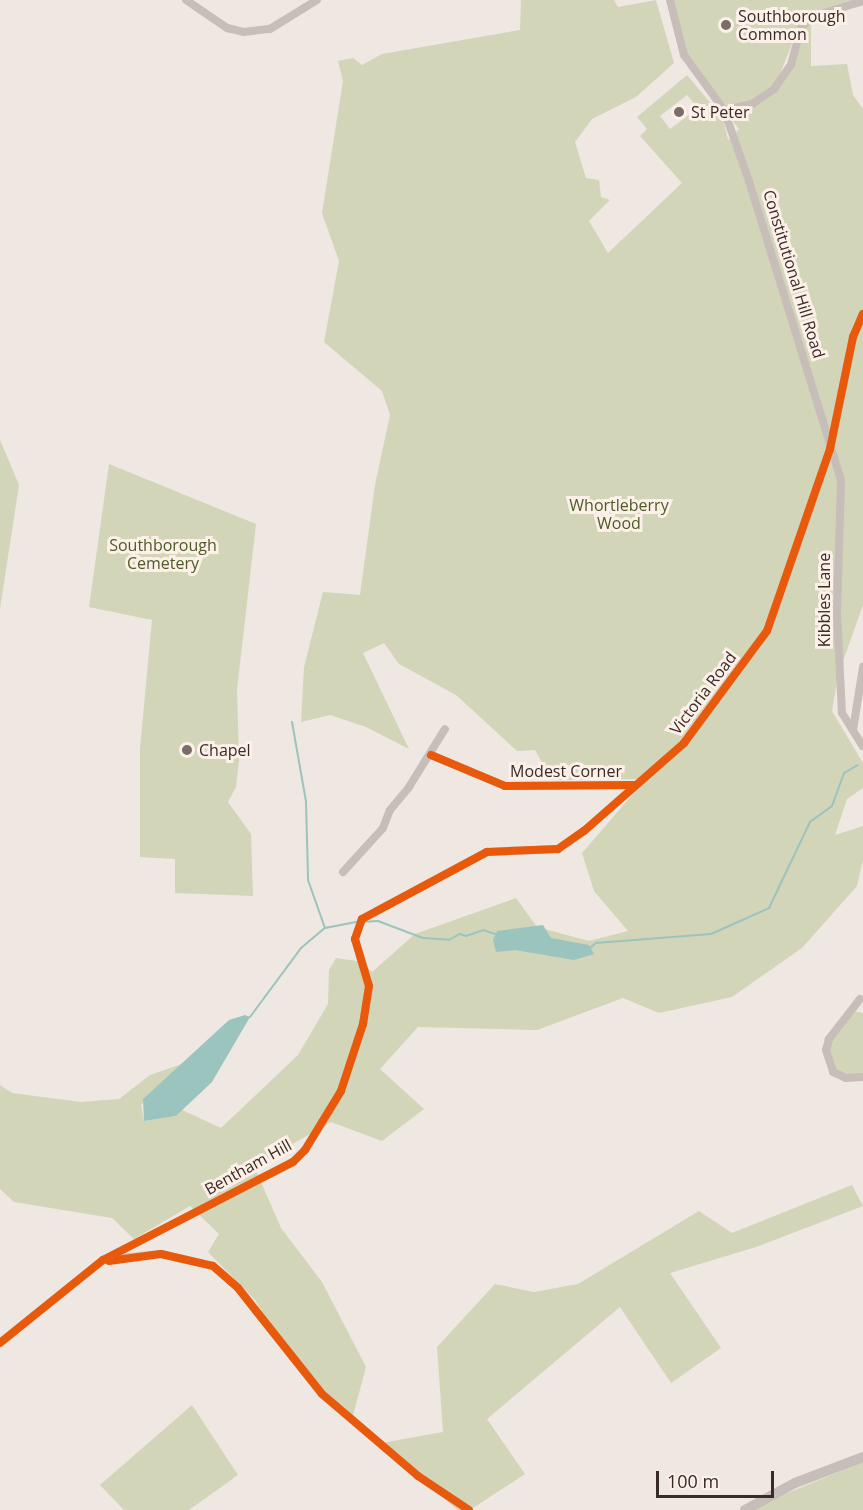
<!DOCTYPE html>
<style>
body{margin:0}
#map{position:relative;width:863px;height:1510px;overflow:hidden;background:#efe7e1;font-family:"Open Sans",sans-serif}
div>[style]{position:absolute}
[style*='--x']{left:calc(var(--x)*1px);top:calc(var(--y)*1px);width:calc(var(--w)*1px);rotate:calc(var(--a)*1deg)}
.green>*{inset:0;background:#d3d5b9}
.water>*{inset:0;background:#9bc4bf}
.stream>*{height:2px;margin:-1px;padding:0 1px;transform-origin:1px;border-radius:1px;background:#9bc4bf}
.minor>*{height:8px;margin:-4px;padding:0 4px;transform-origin:4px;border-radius:4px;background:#c8beb9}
.tertiary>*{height:10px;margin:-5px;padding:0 5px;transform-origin:5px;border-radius:5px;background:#c8beb9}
.cycleway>*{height:8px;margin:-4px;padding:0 4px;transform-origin:4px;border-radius:4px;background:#e8590c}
.dots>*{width:16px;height:16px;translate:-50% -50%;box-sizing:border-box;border:3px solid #fcf0e8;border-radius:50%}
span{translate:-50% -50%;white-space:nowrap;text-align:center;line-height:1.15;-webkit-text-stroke:6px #fcf0e8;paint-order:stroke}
.poi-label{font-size:16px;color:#392b27}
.left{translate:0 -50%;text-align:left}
.street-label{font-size:16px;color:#392b27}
.park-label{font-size:16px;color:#4e5b28}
.scale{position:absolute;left:656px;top:1471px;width:118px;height:27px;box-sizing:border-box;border:3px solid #392b27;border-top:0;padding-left:8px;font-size:18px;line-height:21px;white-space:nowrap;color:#392b27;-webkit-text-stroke:4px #fcf0e8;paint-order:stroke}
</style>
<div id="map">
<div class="green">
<div style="clip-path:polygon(evenodd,521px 0,614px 0,618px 7px,656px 0,674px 63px,636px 97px,592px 119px,575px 142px,586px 178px,599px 180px,601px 197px,610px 200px,589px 221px,608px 253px,682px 183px,640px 136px,647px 129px,637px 117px,687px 75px,723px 118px,728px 140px,739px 129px,724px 110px,752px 104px,774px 89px,791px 64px,801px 28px,811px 17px,811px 66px,847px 64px,853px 95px,863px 109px,863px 605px,838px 675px,832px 711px,863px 763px,863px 788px,847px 799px,835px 835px,863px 826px,863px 860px,857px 886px,802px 948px,732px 997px,659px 1013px,623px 998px,537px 1030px,418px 1027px,380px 1069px,424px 1109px,382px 1141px,331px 1122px,254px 1166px,281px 1228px,322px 1282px,366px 1367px,352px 1419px,285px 1350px,255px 1300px,208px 1252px,219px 1234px,190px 1206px,134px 1239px,112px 1218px,14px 1202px,0 1189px,0 1085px,12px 1093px,81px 1102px,119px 1099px,150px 1075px,182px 1064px,141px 1105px,144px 1121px,176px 1116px,182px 1110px,221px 1128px,298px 1055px,328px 1004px,329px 970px,336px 958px,363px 962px,372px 972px,415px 934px,516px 898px,537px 927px,589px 941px,628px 931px,594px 891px,582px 853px,646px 779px,552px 780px,535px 750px,517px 751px,456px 695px,399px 664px,384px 643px,363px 653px,409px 749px,366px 727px,330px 715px,301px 722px,304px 667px,323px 592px,360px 595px,375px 485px,390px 415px,382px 391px,324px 342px,339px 261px,322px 213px,343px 81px,338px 61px,353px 58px,362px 65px,382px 54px,520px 30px,521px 0,687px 95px,698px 108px,670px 129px,660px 116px,687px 95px)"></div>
<div style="clip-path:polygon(673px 0,861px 0,830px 7px,797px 31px,778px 79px,761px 97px,733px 107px,723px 104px,683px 49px)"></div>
<div style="clip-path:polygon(0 440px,19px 485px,0 609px)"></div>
<div style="clip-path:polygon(109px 464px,256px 524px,237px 690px,239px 761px,236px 787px,228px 802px,251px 834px,253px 896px,175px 893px,175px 859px,140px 857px,140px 748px,152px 620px,89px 607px)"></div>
<div style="clip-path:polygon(853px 1011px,863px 1013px,863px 1077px,833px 1072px,828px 1061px,829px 1039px)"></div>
<div style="clip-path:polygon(852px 1185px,863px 1206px,756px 1247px,670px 1273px,721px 1348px,671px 1383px,620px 1307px,487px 1419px,525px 1474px,470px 1510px,458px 1510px,376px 1444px,443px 1432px,437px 1347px,495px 1284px,534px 1292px,578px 1284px,699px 1211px,732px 1233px)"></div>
<div style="clip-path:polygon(192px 1405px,238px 1475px,189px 1510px,124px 1510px,100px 1485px)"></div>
<div style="clip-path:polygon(863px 1462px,863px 1510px,753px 1510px,785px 1494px)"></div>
</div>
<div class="water">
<div style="clip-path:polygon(543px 925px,551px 938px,589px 945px,594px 954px,574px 960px,515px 950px,496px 952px,493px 940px,497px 931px)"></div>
<div style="clip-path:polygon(245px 1015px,250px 1017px,212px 1082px,176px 1116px,144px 1121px,143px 1099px,229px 1020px)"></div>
</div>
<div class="stream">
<div style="--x:292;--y:722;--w:80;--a:80"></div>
<div style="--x:306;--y:801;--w:79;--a:88.5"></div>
<div style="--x:308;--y:880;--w:51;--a:70.5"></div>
<div style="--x:362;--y:922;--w:16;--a:-4"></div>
<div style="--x:378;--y:921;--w:48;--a:20.7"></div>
<div style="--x:423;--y:938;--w:26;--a:4"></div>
<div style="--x:449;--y:940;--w:13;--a:-29"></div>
<div style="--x:460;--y:934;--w:6;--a:18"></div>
<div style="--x:466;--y:936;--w:18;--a:-19"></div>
<div style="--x:483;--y:930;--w:16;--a:18"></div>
<div style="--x:590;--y:948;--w:8;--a:-40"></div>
<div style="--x:596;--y:943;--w:115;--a:-4.5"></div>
<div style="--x:711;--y:934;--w:64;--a:-24.1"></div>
<div style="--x:769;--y:908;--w:95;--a:-64.5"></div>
<div style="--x:810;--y:822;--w:27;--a:-36"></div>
<div style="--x:832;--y:806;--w:35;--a:-70"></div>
<div style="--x:844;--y:773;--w:16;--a:-30"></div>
<div style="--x:250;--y:1017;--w:86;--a:-53.5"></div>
<div style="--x:301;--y:948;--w:31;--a:-40"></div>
<div style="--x:325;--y:928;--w:33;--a:-11"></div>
</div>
<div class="minor">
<div style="--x:186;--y:0;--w:50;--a:34.3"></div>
<div style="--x:227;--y:28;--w:17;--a:13"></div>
<div style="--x:244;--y:32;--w:26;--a:-7"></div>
<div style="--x:270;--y:29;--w:55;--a:-31.7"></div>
<div style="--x:670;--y:0;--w:57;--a:75.7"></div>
<div style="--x:684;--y:55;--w:68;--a:54"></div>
<div style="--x:724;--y:110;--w:75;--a:70.6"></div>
<div style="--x:749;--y:181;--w:313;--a:72.9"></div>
<div style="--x:841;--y:480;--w:132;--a:91.7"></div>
<div style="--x:837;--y:612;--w:101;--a:87.2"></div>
<div style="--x:842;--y:713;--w:39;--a:58"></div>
<div style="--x:724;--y:110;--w:29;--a:-12"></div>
<div style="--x:752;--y:104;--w:27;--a:-34"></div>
<div style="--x:774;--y:89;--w:29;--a:-55"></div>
<div style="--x:791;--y:65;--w:38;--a:-75"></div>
<div style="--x:801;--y:28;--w:15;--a:-48"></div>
<div style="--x:811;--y:17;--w:54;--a:-17.1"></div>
<div style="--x:853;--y:730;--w:64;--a:-81"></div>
<div style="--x:431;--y:755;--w:80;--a:22.7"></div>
<div style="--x:505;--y:786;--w:130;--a:-0.4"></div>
<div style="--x:343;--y:872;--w:59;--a:-47.7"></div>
<div style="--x:383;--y:828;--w:19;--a:-69"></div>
<div style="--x:390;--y:810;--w:30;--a:-50"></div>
<div style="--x:409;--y:787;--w:68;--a:-58.2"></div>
<div style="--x:860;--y:999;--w:51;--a:127.8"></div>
<div style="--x:829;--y:1039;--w:11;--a:105"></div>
<div style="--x:826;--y:1050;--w:23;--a:72"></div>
<div style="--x:833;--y:1072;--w:14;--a:25"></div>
<div style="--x:846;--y:1078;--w:17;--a:-3"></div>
<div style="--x:103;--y:1260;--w:58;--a:-5.9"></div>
<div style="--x:161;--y:1254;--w:53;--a:13"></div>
<div style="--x:213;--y:1266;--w:33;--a:41"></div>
<div style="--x:238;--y:1288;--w:135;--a:51.6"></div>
<div style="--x:322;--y:1394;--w:126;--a:40.5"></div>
<div style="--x:418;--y:1476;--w:61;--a:33.7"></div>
<div style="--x:0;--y:1343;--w:132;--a:-38.9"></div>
<div style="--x:103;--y:1260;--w:214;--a:-27.3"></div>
<div style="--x:293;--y:1162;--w:17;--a:-45"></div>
<div style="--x:305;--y:1150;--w:69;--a:-58.6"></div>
<div style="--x:341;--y:1091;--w:71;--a:-71.8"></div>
<div style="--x:363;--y:1024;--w:38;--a:-81"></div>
<div style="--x:369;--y:986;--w:49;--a:-106.6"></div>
<div style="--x:355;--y:939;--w:21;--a:-71"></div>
<div style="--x:362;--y:919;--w:142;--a:-28.2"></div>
<div style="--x:487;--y:852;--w:71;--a:-2.4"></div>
<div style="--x:558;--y:849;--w:32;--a:-35"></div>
<div style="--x:584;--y:831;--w:133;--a:-41.3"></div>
<div style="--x:684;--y:743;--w:139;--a:-53.5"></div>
<div style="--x:767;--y:631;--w:193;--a:-70.9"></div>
<div style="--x:830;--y:449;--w:114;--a:-78.4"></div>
<div style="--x:853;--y:337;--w:25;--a:-67"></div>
</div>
<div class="tertiary">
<div style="--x:745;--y:1510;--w:57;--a:-28.4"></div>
<div style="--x:795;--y:1483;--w:73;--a:-20.9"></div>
</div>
<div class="cycleway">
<div style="--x:431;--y:755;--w:80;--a:22.7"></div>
<div style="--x:505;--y:786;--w:130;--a:-0.4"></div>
<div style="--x:109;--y:1261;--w:52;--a:-7.7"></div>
<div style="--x:161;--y:1254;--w:53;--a:13"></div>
<div style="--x:213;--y:1266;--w:33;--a:41"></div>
<div style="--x:238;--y:1288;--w:135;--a:51.6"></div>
<div style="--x:322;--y:1394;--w:126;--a:40.5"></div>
<div style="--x:418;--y:1476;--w:61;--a:33.7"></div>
<div style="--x:0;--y:1343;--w:132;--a:-38.9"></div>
<div style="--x:103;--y:1260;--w:214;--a:-27.3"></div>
<div style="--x:293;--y:1162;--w:17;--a:-45"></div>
<div style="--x:305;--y:1150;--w:69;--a:-58.6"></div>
<div style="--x:341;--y:1091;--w:71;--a:-71.8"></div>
<div style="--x:363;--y:1024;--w:38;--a:-81"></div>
<div style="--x:369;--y:986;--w:49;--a:-106.6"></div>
<div style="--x:355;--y:939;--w:21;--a:-71"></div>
<div style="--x:362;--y:919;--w:142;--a:-28.2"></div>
<div style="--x:487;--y:852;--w:71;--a:-2.4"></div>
<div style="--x:558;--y:849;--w:32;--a:-35"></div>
<div style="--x:584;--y:831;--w:133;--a:-41.3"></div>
<div style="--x:684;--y:743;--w:139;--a:-53.5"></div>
<div style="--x:767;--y:631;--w:193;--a:-70.9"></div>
<div style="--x:830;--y:449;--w:114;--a:-78.4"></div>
<div style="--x:853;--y:337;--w:25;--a:-67"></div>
</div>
<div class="dots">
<div style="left:726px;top:25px;background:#796d68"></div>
<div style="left:679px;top:112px;background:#796d68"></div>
<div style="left:187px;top:750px;background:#796d68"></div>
</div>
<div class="poi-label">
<span class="left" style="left:738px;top:25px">Southborough<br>Common</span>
<span class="left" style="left:691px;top:112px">St Peter</span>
<span class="left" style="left:199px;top:750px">Chapel</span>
</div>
<div class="street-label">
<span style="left:794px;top:274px;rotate:73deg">Constitutional Hill Road</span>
<span style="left:824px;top:600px;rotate:-90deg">Kibbles Lane</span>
<span style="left:703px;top:693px;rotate:-53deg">Victoria Road</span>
<span style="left:566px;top:771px">Modest Corner</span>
<span style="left:248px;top:1167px;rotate:-29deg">Bentham Hill</span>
</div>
<div class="park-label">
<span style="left:619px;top:514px">Whortleberry<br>Wood</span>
<span style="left:163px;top:554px">Southborough<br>Cemetery</span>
</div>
<div class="scale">100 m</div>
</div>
